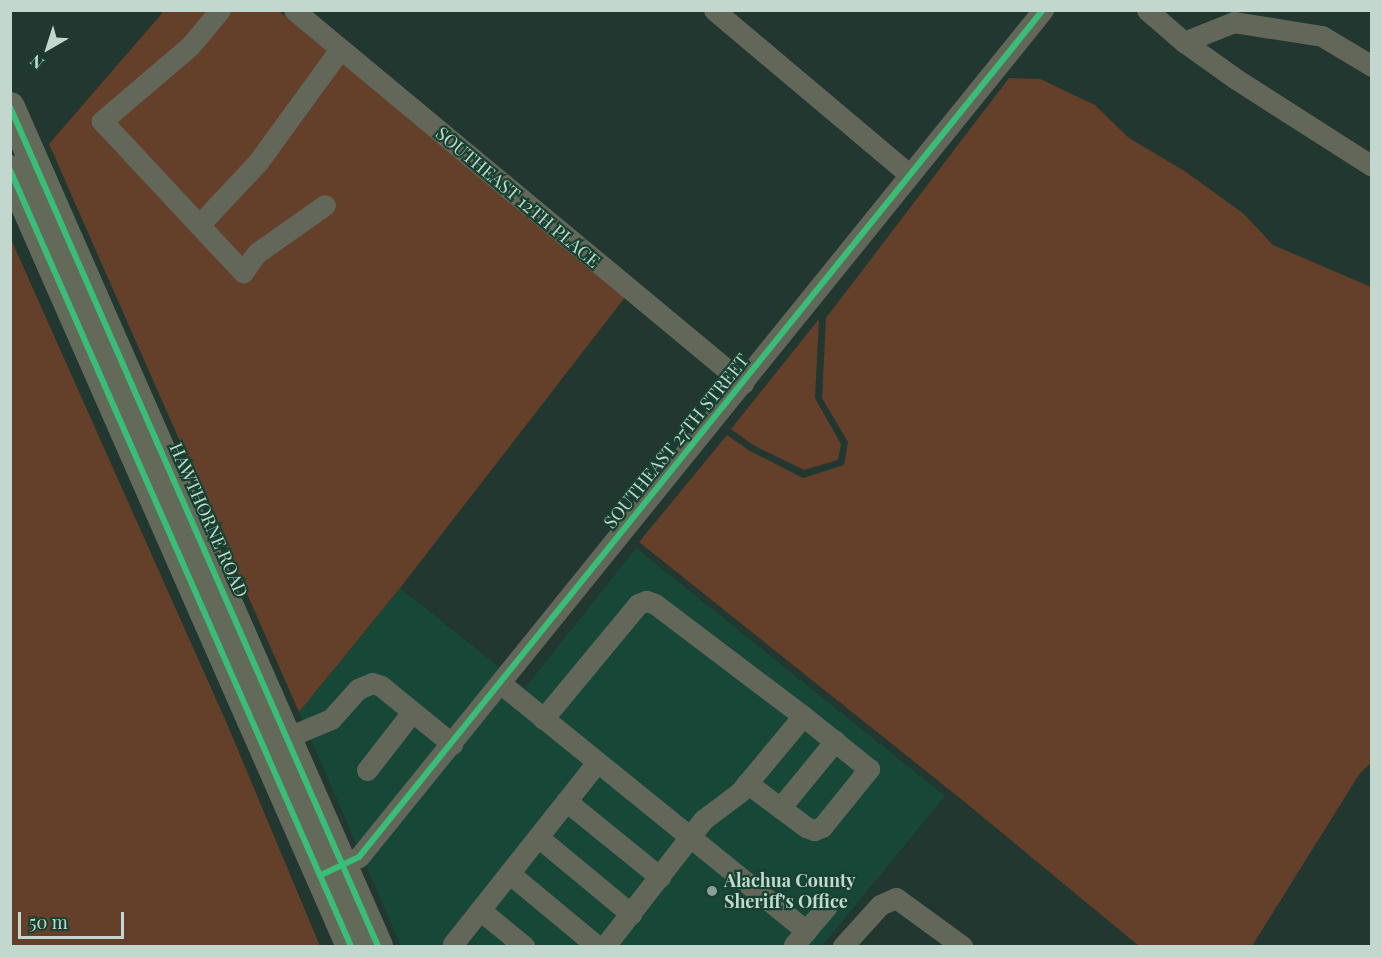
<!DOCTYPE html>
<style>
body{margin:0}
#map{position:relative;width:1382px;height:957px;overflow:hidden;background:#21372f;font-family:"Playfair Display",serif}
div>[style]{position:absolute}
.built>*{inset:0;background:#174737}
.green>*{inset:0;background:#643f2a}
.minor>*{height:21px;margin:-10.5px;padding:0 10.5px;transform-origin:10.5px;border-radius:10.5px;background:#63675a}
.highway>*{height:30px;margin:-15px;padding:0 15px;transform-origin:15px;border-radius:15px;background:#636a5a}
.cycleway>*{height:6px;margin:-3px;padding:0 3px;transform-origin:3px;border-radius:3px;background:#3abd76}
.dots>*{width:16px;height:16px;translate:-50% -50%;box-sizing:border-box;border:3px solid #174131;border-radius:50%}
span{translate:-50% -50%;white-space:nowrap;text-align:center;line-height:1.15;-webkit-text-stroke:4.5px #174131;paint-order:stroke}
.street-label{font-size:18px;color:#c2d8ce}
.poi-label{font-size:18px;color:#c2d8ce;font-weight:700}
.left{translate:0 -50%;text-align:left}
.frame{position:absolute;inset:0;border:12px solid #c2d8ce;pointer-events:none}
.north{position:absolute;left:18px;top:18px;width:60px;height:60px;-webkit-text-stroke:4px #174131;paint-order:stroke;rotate:219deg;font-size:16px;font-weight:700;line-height:24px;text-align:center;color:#c2d8ce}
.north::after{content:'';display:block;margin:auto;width:21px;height:27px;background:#c2d8ce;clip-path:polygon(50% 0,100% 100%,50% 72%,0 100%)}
.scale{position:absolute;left:18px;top:912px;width:106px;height:27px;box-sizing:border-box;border:3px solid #c2d8ce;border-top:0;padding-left:8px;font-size:18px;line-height:21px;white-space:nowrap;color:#c2d8ce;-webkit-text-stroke:4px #174131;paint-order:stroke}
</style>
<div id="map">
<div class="built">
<div style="clip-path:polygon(636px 548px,945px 796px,822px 946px,401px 946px,364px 861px,512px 678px,525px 688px)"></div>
<div style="clip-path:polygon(400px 588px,503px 670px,358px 848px,299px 712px)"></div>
</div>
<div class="green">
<div style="clip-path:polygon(164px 11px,212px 11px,185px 42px,104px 112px,243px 262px,208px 224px,340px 60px,626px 296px,400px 588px,299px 712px,49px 144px)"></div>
<div style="clip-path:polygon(228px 11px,279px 11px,331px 52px,253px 158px,200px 215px,112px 122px)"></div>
<div style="clip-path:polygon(1009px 78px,1040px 79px,1095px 105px,1129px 138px,1186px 172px,1244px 214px,1273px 245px,1371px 287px,1371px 763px,1360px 773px,1252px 946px,1139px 946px,961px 799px,639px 542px,727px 435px,750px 451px,803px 478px,844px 465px,848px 442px,822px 398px,826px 318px)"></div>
<div style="clip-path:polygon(10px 237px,228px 726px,320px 946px,11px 946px)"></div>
<div style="clip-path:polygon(819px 319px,815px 398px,841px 444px,838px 460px,804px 470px,753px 445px,731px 429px)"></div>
</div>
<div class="minor">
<div style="left:220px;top:10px;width:47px;rotate:129.8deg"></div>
<div style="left:190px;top:46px;width:116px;rotate:139.6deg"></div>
<div style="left:102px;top:121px;width:207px;rotate:47deg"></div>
<div style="left:243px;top:272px;width:24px;rotate:-54deg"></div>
<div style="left:257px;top:253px;width:83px;rotate:-35.2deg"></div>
<div style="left:294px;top:10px;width:584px;rotate:39.72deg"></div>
<div style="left:714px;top:10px;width:255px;rotate:40.1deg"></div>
<div style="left:1147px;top:10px;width:49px;rotate:40.9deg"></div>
<div style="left:1372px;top:66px;width:58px;rotate:-149deg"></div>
<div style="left:1322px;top:36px;width:89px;rotate:-171deg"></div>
<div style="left:1234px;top:22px;width:54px;rotate:158.2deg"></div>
<div style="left:1184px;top:42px;width:64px;rotate:35.4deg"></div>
<div style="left:1236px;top:79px;width:161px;rotate:32.6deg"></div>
<div style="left:199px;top:225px;width:86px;rotate:-46.9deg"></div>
<div style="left:258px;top:162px;width:140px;rotate:-54deg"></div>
<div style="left:500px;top:683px;width:394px;rotate:39deg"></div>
<div style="left:806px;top:931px;width:18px;rotate:131deg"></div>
<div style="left:794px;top:945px;width:2px;rotate:27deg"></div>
<div style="left:543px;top:719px;width:149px;rotate:-50.4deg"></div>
<div style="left:638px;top:604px;width:9px;rotate:-21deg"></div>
<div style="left:646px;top:601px;width:9px;rotate:18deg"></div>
<div style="left:655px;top:604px;width:186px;rotate:37.1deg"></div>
<div style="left:803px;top:716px;width:99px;rotate:129.7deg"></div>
<div style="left:740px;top:792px;width:46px;rotate:142.9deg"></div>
<div style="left:703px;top:820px;width:160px;rotate:127.9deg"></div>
<div style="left:288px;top:737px;width:47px;rotate:-22.7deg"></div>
<div style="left:331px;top:719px;width:40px;rotate:-48deg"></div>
<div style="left:358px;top:689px;width:15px;rotate:-23deg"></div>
<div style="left:372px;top:683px;width:9px;rotate:18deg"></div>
<div style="left:381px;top:686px;width:92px;rotate:39.2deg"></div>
<div style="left:367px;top:770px;width:73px;rotate:-52.2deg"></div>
<div style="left:747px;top:783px;width:74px;rotate:36.7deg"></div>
<div style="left:806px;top:827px;width:9px;rotate:21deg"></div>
<div style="left:814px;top:830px;width:9px;rotate:-21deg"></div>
<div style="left:822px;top:827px;width:75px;rotate:-51deg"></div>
<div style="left:869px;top:769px;width:85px;rotate:-141.2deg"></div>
<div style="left:566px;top:801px;width:121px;rotate:39deg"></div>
<div style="left:780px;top:808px;width:87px;rotate:-50.6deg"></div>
<div style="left:538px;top:837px;width:121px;rotate:39.6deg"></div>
<div style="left:332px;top:870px;width:30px;rotate:-26deg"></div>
<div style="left:359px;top:857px;width:1089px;rotate:-51.08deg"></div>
<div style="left:509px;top:873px;width:114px;rotate:39.7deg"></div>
<div style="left:480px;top:910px;width:57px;rotate:39.3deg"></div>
<div style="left:806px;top:931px;width:33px;rotate:-50deg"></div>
<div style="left:454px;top:946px;width:2px;rotate:-117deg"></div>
<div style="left:453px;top:944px;width:232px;rotate:-51.6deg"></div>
<div style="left:843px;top:946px;width:55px;rotate:-47.9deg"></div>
<div style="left:880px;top:905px;width:17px;rotate:-24deg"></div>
<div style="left:896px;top:898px;width:82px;rotate:36deg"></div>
</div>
<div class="highway">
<div style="left:10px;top:107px;width:916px;rotate:66.32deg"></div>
<div style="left:10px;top:170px;width:848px;rotate:66.28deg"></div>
</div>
<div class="cycleway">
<div style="left:10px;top:107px;width:916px;rotate:66.32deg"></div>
<div style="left:10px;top:170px;width:848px;rotate:66.28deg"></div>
<div style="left:321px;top:875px;width:42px;rotate:-25.3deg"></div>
<div style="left:359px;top:857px;width:1089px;rotate:-51.08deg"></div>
</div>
<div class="dots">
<div style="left:712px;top:891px;background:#8aa096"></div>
</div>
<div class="street-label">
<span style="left:518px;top:197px;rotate:40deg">SOUTHEAST 12TH PLACE</span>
<span style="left:676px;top:441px;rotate:-51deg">SOUTHEAST 27TH STREET</span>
<span style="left:209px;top:520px;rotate:66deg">HAWTHORNE ROAD</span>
</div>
<div class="poi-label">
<span class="left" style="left:724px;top:891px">Alachua County<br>Sheriff's Office</span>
</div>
<div class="frame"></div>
<div class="north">N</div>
<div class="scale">50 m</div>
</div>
